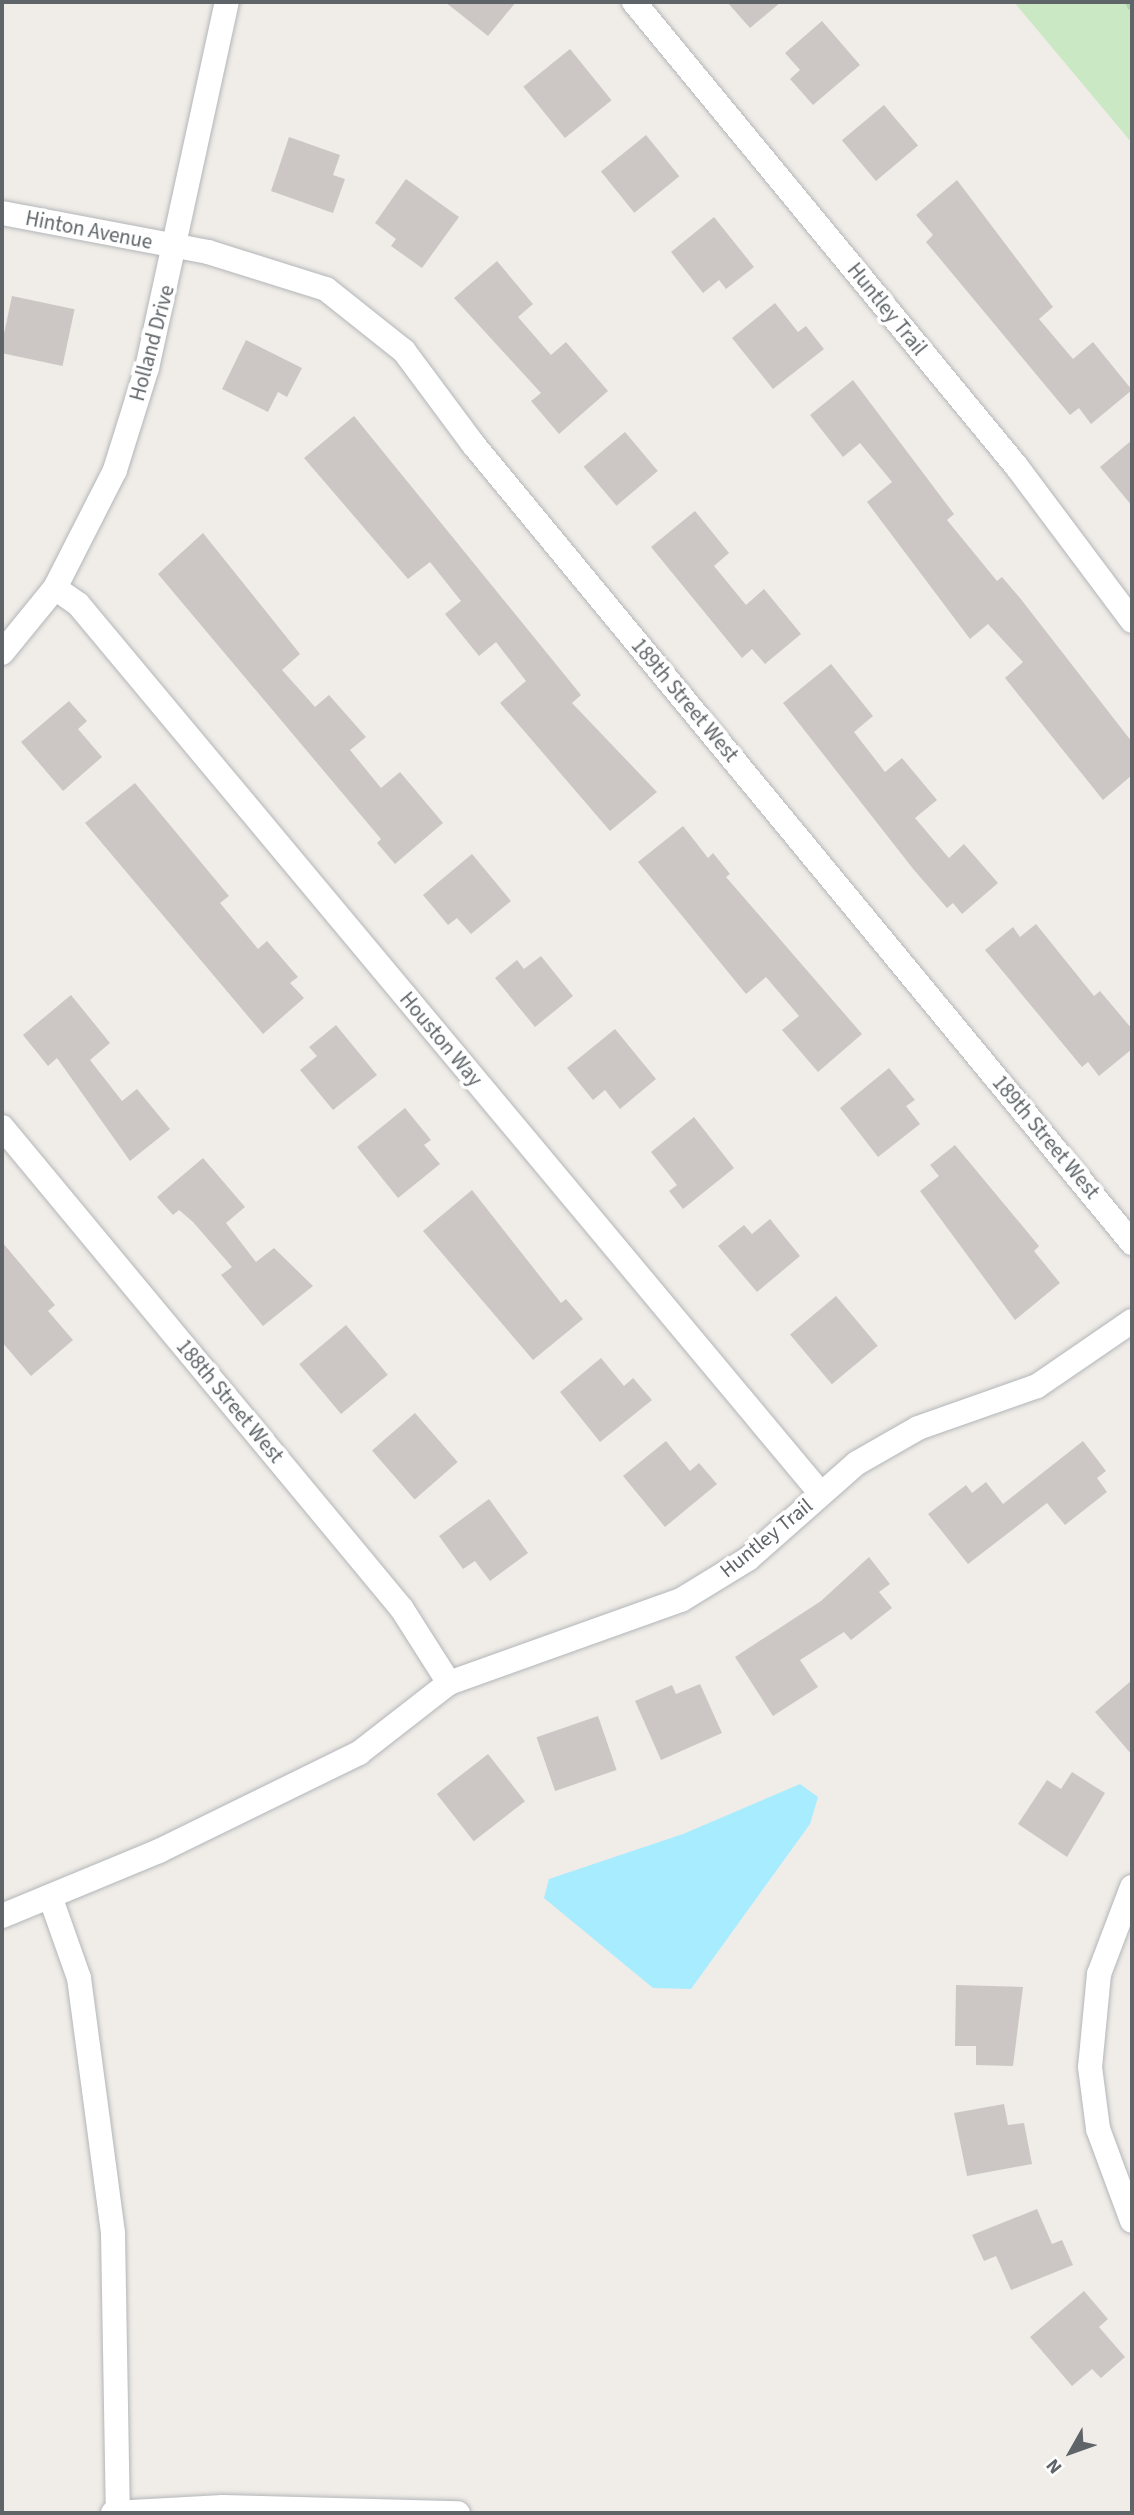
<!DOCTYPE html>
<style>
body{margin:0}
#map{position:relative;width:1134px;height:2515px;overflow:hidden;background:#f0ece7;font-family:"Source Sans 3",sans-serif}
div>[style]{position:absolute}
.green>*{inset:0;background:#cbe8c4}
.water>*{inset:0;background:#a8ecff}
.building>*{inset:0;background:#ccc7c4;transform-origin:0 0}
.path>*{height:4.5px;margin-top:-2.25px;transform-origin:0;background:repeating-linear-gradient(90deg,#a6daa9 0 7px,transparent 0 10.5px)}
.roads{filter:drop-shadow(0 0 2px #b2b6b9) drop-shadow(0 0 2px #b2b6b9)}
.street>*{height:24px;margin:-12px;padding:0 12px;transform-origin:12px;border-radius:12px;background:#fff}
span{translate:-50% -50%;white-space:nowrap;text-align:center;line-height:1.15;-webkit-text-stroke:7px #fff;paint-order:stroke}
.street-label{font-size:21px;color:#5e6467}
.frame{position:absolute;inset:0;border:4px solid #5e6467;pointer-events:none}
.north{position:absolute;left:1036px;top:2417px;width:70px;height:70px;-webkit-text-stroke:5px #fff;paint-order:stroke;rotate:230deg;font-size:19px;font-weight:700;line-height:28px;text-align:center;color:#5e6467}
.north::after{content:'';display:block;margin:auto;width:24px;height:32px;background:#5e6467;clip-path:polygon(50% 0,100% 100%,50% 72%,0 100%)}
</style>
<div id="map">
<div class="green">
<div style="clip-path:polygon(1014px 2px,1132px 2px,1132px 143px)"></div>
</div>
<div class="water">
<div style="clip-path:polygon(800px 1784px,818px 1797px,810px 1824px,691px 1989px,653px 1988px,544px 1898px,549px 1879px,683px 1834px)"></div>
</div>
<div class="building">
<div style="clip-path:polygon(445px 2px,516px 2px,488px 36px)"></div>
<div style="clip-path:polygon(727px 2px,781px 2px,750px 28px)"></div>
<div style="clip-path:polygon(822px 21px,860px 65px,813px 105px,790px 79px,800px 70px,785px 53px)"></div>
<div style="left:570px;top:49px;width:66px;height:60px;rotate:51deg"></div>
<div style="left:884px;top:105px;width:53px;height:55px;rotate:50deg"></div>
<div style="left:646px;top:135px;width:53px;height:58px;rotate:51deg"></div>
<div style="clip-path:polygon(289px 137px,340px 155px,333px 175px,345px 179px,333px 213px,271px 191px)"></div>
<div style="clip-path:polygon(406px 179px,459px 217px,422px 268px,391px 246px,396px 239px,375px 223px)"></div>
<div style="clip-path:polygon(957px 180px,1053px 307px,1039px 319px,1073px 359px,1093px 342px,1132px 390px,1091px 424px,1079px 408px,1070px 415px,926px 242px,933px 235px,916px 215px)"></div>
<div style="clip-path:polygon(714px 217px,754px 267px,726px 289px,719px 280px,703px 293px,671px 252px)"></div>
<div style="clip-path:polygon(497px 261px,533px 304px,518px 317px,551px 355px,566px 342px,608px 391px,559px 434px,531px 401px,541px 393px,454px 298px)"></div>
<div style="left:12px;top:296px;width:64px;height:58px;rotate:12deg"></div>
<div style="clip-path:polygon(775px 303px,798px 332px,806px 326px,824px 349px,773px 389px,732px 338px)"></div>
<div style="clip-path:polygon(246px 340px,302px 368px,287px 397px,278px 392px,268px 412px,222px 389px)"></div>
<div style="clip-path:polygon(853px 380px,954px 514px,947px 520px,997px 581px,1002px 577px,1020px 598px,1132px 742px,1132px 775px,1103px 800px,1005px 678px,1023px 662px,988px 624px,970px 639px,867px 502px,892px 482px,860px 443px,843px 457px,810px 415px)"></div>
<div style="clip-path:polygon(354px 416px,581px 695px,572px 703px,657px 792px,610px 831px,500px 703px,526px 681px,496px 642px,479px 656px,445px 614px,461px 601px,430px 562px,408px 579px,304px 458px)"></div>
<div style="left:625px;top:432px;width:51px;height:54px;rotate:50deg"></div>
<div style="clip-path:polygon(1132px 440px,1132px 506px,1100px 467px)"></div>
<div style="clip-path:polygon(695px 511px,729px 553px,714px 566px,746px 605px,764px 589px,801px 634px,765px 664px,752px 649px,742px 658px,651px 547px)"></div>
<div style="clip-path:polygon(203px 533px,300px 654px,282px 670px,315px 707px,329px 695px,366px 737px,350px 750px,381px 788px,400px 772px,443px 823px,395px 864px,377px 843px,381px 839px,158px 574px)"></div>
<div style="clip-path:polygon(831px 664px,873px 716px,854px 732px,885px 772px,902px 758px,937px 800px,915px 818px,949px 858px,964px 844px,998px 883px,962px 914px,953px 903px,947px 908px,914px 870px,783px 703px)"></div>
<div style="clip-path:polygon(69px 701px,87px 721px,78px 729px,102px 757px,63px 791px,21px 742px)"></div>
<div style="clip-path:polygon(135px 783px,229px 896px,220px 903px,258px 949px,267px 941px,298px 977px,290px 983px,304px 998px,263px 1034px,85px 823px)"></div>
<div style="clip-path:polygon(683px 826px,708px 858px,713px 853px,730px 874px,726px 877px,862px 1034px,818px 1072px,782px 1030px,799px 1016px,766px 977px,746px 994px,638px 862px)"></div>
<div style="clip-path:polygon(472px 854px,511px 901px,471px 934px,457px 918px,448px 925px,423px 895px)"></div>
<div style="clip-path:polygon(1036px 924px,1094px 996px,1100px 991px,1132px 1029px,1132px 1049px,1099px 1076px,1088px 1062px,1082px 1067px,985px 950px,1013px 927px,1020px 937px)"></div>
<div style="clip-path:polygon(541px 956px,573px 996px,535px 1027px,495px 978px,517px 960px,524px 969px)"></div>
<div style="clip-path:polygon(71px 995px,110px 1043px,90px 1060px,122px 1101px,137px 1089px,170px 1129px,130px 1161px,57px 1058px,48px 1066px,23px 1035px)"></div>
<div style="clip-path:polygon(336px 1025px,377px 1075px,333px 1110px,300px 1070px,317px 1056px,309px 1047px)"></div>
<div style="clip-path:polygon(615px 1029px,656px 1079px,620px 1109px,605px 1090px,593px 1100px,567px 1068px)"></div>
<div style="clip-path:polygon(889px 1068px,915px 1100px,906px 1106px,920px 1124px,878px 1157px,840px 1108px)"></div>
<div style="clip-path:polygon(405px 1108px,431px 1140px,424px 1145px,440px 1164px,398px 1198px,357px 1147px)"></div>
<div style="clip-path:polygon(694px 1117px,734px 1168px,683px 1209px,669px 1191px,677px 1185px,651px 1152px)"></div>
<div style="clip-path:polygon(955px 1145px,1039px 1246px,1034px 1251px,1060px 1283px,1015px 1320px,920px 1191px,939px 1176px,930px 1165px)"></div>
<div style="clip-path:polygon(203px 1158px,245px 1207px,226px 1223px,256px 1262px,274px 1248px,313px 1286px,263px 1326px,221px 1275px,232px 1267px,193px 1222px,179px 1210px,173px 1215px,157px 1197px)"></div>
<div style="clip-path:polygon(472px 1190px,561px 1303px,566px 1299px,583px 1319px,533px 1360px,423px 1231px)"></div>
<div style="clip-path:polygon(770px 1219px,800px 1256px,757px 1292px,718px 1246px,744px 1225px,752px 1234px)"></div>
<div style="clip-path:polygon(2px 1242px,55px 1305px,48px 1311px,73px 1340px,31px 1376px,2px 1342px)"></div>
<div style="left:836px;top:1296px;width:65px;height:60px;rotate:50deg"></div>
<div style="left:346px;top:1325px;width:65px;height:61px;rotate:50deg"></div>
<div style="clip-path:polygon(601px 1358px,624px 1386px,633px 1378px,652px 1400px,600px 1442px,560px 1392px)"></div>
<div style="left:415px;top:1413px;width:65px;height:57px;rotate:49deg"></div>
<div style="clip-path:polygon(666px 1441px,690px 1471px,699px 1463px,717px 1484px,665px 1527px,623px 1476px)"></div>
<div style="clip-path:polygon(1083px 1441px,1106px 1471px,1097px 1478px,1107px 1492px,1065px 1525px,1047px 1503px,968px 1564px,928px 1514px,966px 1485px,972px 1493px,986px 1482px,1003px 1504px)"></div>
<div style="clip-path:polygon(489px 1499px,528px 1553px,490px 1581px,475px 1561px,463px 1569px,439px 1536px)"></div>
<div style="clip-path:polygon(869px 1557px,890px 1584px,879px 1592px,892px 1608px,851px 1640px,844px 1632px,800px 1660px,818px 1687px,773px 1716px,735px 1657px,821px 1601px)"></div>
<div style="clip-path:polygon(1132px 1680px,1132px 1755px,1095px 1712px)"></div>
<div style="clip-path:polygon(700px 1684px,722px 1733px,661px 1760px,635px 1701px,672px 1685px,676px 1694px)"></div>
<div style="left:598px;top:1716px;width:57px;height:65px;rotate:71deg"></div>
<div style="left:488px;top:1754px;width:60px;height:65px;rotate:52deg"></div>
<div style="clip-path:polygon(1072px 1772px,1105px 1793px,1067px 1857px,1018px 1824px,1047px 1780px,1061px 1789px)"></div>
<div style="clip-path:polygon(956px 1985px,1023px 1987px,1013px 2066px,976px 2065px,976px 2046px,955px 2046px)"></div>
<div style="clip-path:polygon(1004px 2104px,1008px 2125px,1024px 2123px,1032px 2164px,967px 2176px,954px 2113px)"></div>
<div style="clip-path:polygon(1037px 2209px,1052px 2244px,1062px 2240px,1073px 2265px,1011px 2290px,996px 2256px,984px 2261px,972px 2235px)"></div>
<div style="clip-path:polygon(1084px 2291px,1108px 2319px,1099px 2327px,1125px 2357px,1101px 2378px,1092px 2369px,1072px 2386px,1030px 2337px)"></div>
</div>
<div class="path">
<div style="left:1128px;top:2px;width:10px;rotate:66deg"></div>
</div>
<div class="roads">
<div class="street">
<div style="left:634px;top:2px;width:602px;rotate:50.52deg"></div>
<div style="left:1017px;top:467px;width:192px;rotate:53.2deg"></div>
<div style="left:2px;top:213px;width:210px;rotate:10.7deg"></div>
<div style="left:208px;top:252px;width:124px;rotate:17.4deg"></div>
<div style="left:326px;top:289px;width:100px;rotate:38.5deg"></div>
<div style="left:404px;top:351px;width:116px;rotate:53.4deg"></div>
<div style="left:473px;top:444px;width:1036px;rotate:50.48deg"></div>
<div style="left:55px;top:588px;width:28px;rotate:35deg"></div>
<div style="left:78px;top:604px;width:1159px;rotate:50.14deg"></div>
<div style="left:2px;top:653px;width:84px;rotate:-50.8deg"></div>
<div style="left:55px;top:588px;width:132px;rotate:-63deg"></div>
<div style="left:115px;top:470px;width:107px;rotate:-72.6deg"></div>
<div style="left:147px;top:368px;width:375px;rotate:-77.7deg"></div>
<div style="left:2px;top:1127px;width:626px;rotate:50.31deg"></div>
<div style="left:402px;top:1609px;width:88px;rotate:57.6deg"></div>
<div style="left:1132px;top:1887px;width:93px;rotate:110.8deg"></div>
<div style="left:1099px;top:1974px;width:93px;rotate:95.5deg"></div>
<div style="left:1090px;top:2067px;width:63px;rotate:82.6deg"></div>
<div style="left:1098px;top:2129px;width:98px;rotate:69.7deg"></div>
<div style="left:51px;top:1899px;width:84px;rotate:70.5deg"></div>
<div style="left:79px;top:1978px;width:258px;rotate:82.4deg"></div>
<div style="left:113px;top:2234px;width:279px;rotate:89deg"></div>
<div style="left:2px;top:1916px;width:170px;rotate:-22.5deg"></div>
<div style="left:159px;top:1851px;width:223px;rotate:-26.1deg"></div>
<div style="left:359px;top:1753px;width:114px;rotate:-37.9deg"></div>
<div style="left:449px;top:1683px;width:246px;rotate:-19.7deg"></div>
<div style="left:681px;top:1600px;width:79px;rotate:-31.5deg"></div>
<div style="left:748px;top:1559px;width:145px;rotate:-41.4deg"></div>
<div style="left:857px;top:1463px;width:70px;rotate:-29.8deg"></div>
<div style="left:918px;top:1428px;width:126px;rotate:-19.4deg"></div>
<div style="left:1037px;top:1386px;width:115px;rotate:-34.4deg"></div>
<div style="left:113px;top:2513px;width:110px;rotate:-3.1deg"></div>
<div style="left:223px;top:2507px;width:235px;rotate:1.5deg"></div>
</div>
</div>
<div class="street-label">
<span style="left:89px;top:230px;rotate:11deg">Hinton Avenue</span>
<span style="left:887px;top:309px;rotate:51deg">Huntley Trail</span>
<span style="left:152px;top:343px;rotate:-75deg">Holland Drive</span>
<span style="left:685px;top:700px;rotate:50deg">189th Street West</span>
<span style="left:441px;top:1039px;rotate:50deg">Houston Way</span>
<span style="left:1046px;top:1137px;rotate:50deg">189th Street West</span>
<span style="left:230px;top:1401px;rotate:50deg">188th Street West</span>
<span style="left:766px;top:1538px;rotate:-39deg">Huntley Trail</span>
</div>
<div class="frame"></div>
<div class="north">N</div>
</div>
